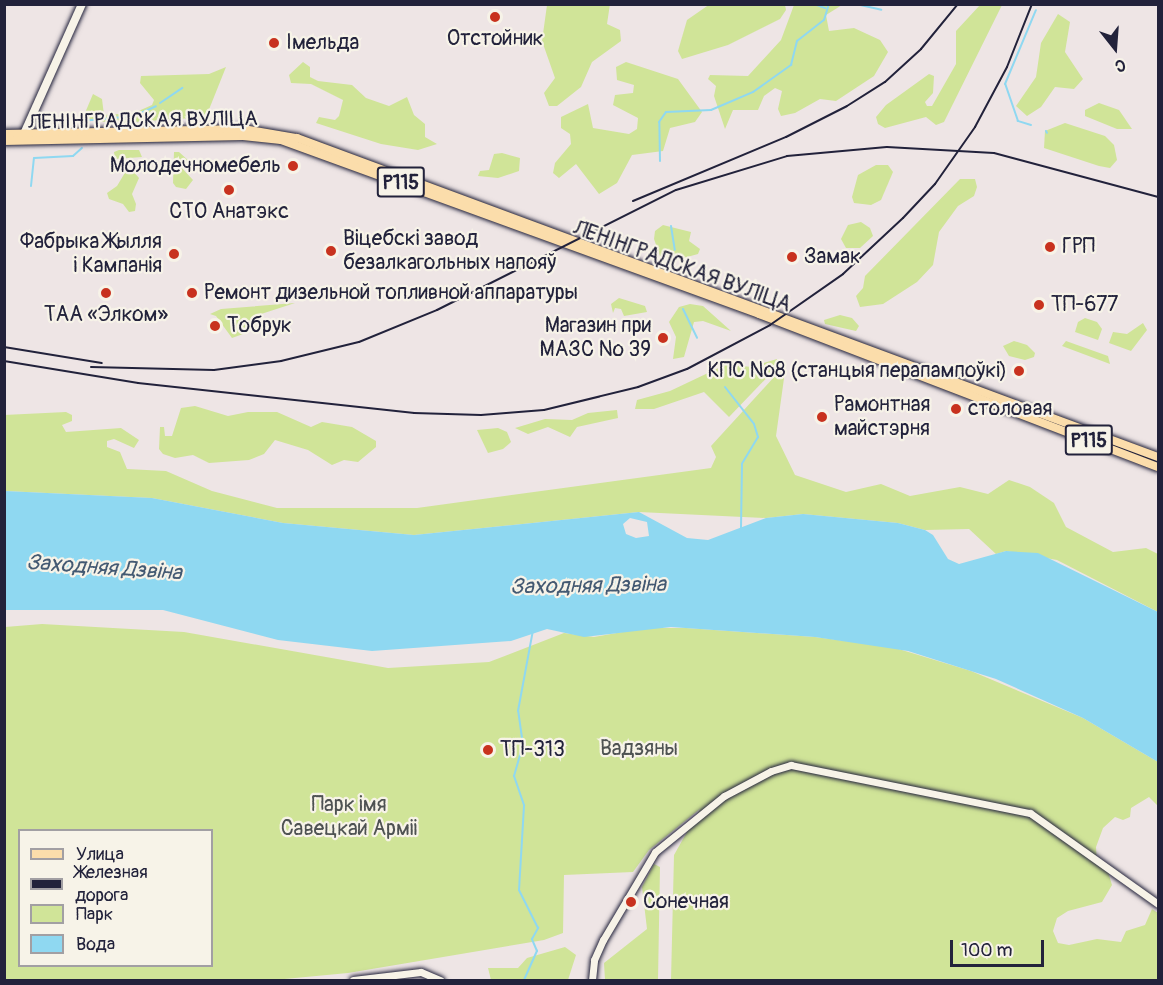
<!DOCTYPE html>
<meta charset="utf-8">
<style>
body{margin:0}
#map{position:relative;width:1163px;height:985px;overflow:hidden;background:#eee5e5;font-family:Pangolin,sans-serif}
div>[style]{position:absolute}
.green>*{inset:0;background:#d0e498}
.water>*{inset:0;background:#8fd8f1}
.stream>*{height:2px;margin:-1px;padding:0 1px;transform-origin:1px;border-radius:1px;background:#8fd8f1}
.roads{filter:drop-shadow(0 0 2px #22223b) drop-shadow(0 0 2px #22223b)}
.tertiary>*{height:7px;margin:-3.5px;padding:0 3.5px;transform-origin:3.5px;border-radius:3.5px;background:#f7f3e8}
.secondary>*{height:8px;margin:-4px;padding:0 4px;transform-origin:4px;border-radius:4px;background:#f7f3e8}
.primary>*{height:8px;margin:-4px;padding:0 4px;transform-origin:4px;border-radius:4px;background:#fbddab}
.rail>*{height:2px;margin:-1px;padding:0 1px;transform-origin:1px;border-radius:1px;background:#22223b}
.dots>*{width:16px;height:16px;translate:-50% -50%;box-sizing:border-box;border:3px solid #f7f3e8;border-radius:50%}
span{translate:-50% -50%;white-space:nowrap;text-align:center;line-height:1.15;-webkit-text-stroke:4.5px #f7f3e8;paint-order:stroke}
.shield-label span{padding:2px 4px;background:#f7f3e8;border:2px solid;border-radius:4px;-webkit-text-stroke-width:0}
.shield-label{font-size:20px;color:#22223b;font-weight:700}
.poi-label{font-size:21px;color:#22223b}
.left{translate:0 -50%;text-align:left}
.right{translate:-100% -50%;text-align:right}
.street-label{font-size:21px;color:#22223b}
.park-label{font-size:21px;color:#4e5252}
.water-label{font-size:22px;color:#435972;font-style:italic}
.frame{position:absolute;inset:0;border:6px solid #22223b;pointer-events:none}
.legend{position:absolute;left:18px;top:829px;width:195px;height:138px;box-sizing:border-box;background:#f7f3e8;border:2px solid #a29fa3;margin:0;padding:8px 10px;list-style:none;font-size:18px;color:#22223b}
.legend li{display:flex;align-items:center;gap:12px;height:30px}
.legend b{width:30px;border:2px solid #a29fa3}
.north{position:absolute;left:1085px;top:18px;width:60px;height:60px;-webkit-text-stroke:4px #f7f3e8;paint-order:stroke;rotate:163deg;font-size:16px;font-weight:700;line-height:24px;text-align:center;color:#22223b}
.north::after{content:'';display:block;margin:auto;width:21px;height:27px;background:#22223b;clip-path:polygon(50% 0,100% 100%,50% 72%,0 100%)}
.scale{position:absolute;left:950px;top:940px;width:94px;height:27px;box-sizing:border-box;border:3px solid #22223b;border-top:0;padding-left:8px;font-size:18px;line-height:21px;white-space:nowrap;color:#22223b;-webkit-text-stroke:4px #f7f3e8;paint-order:stroke}
</style>
<div id="map">
<div class="green">
<div style="clip-path:polygon(610px 4px,607px 24px,620px 30px,621px 41px,592px 62px,581px 87px,557px 106px,549px 106px,544px 93px,555px 78px,542px 41px,547px 5px)"></div>
<div style="clip-path:polygon(710px 4px,785px 5px,786px 10px,780px 19px,728px 45px,682px 59px,678px 51px,687px 20px)"></div>
<div style="clip-path:polygon(794px 5px,842px 5px,826px 15px,829px 31px,854px 28px,880px 40px,888px 52px,874px 76px,836px 101px,820px 99px,795px 113px,781px 116px,778px 109px,782px 91px,775px 88px,764px 96px,758px 110px,733px 110px,725px 129px,714px 96px,716px 86px,708px 79px,710px 75px,748px 76px,781px 40px)"></div>
<div style="clip-path:polygon(980px 5px,1002px 5px,944px 122px,936px 125px,926px 117px,885px 128px,878px 124px,876px 117px,886px 105px,929px 74px,934px 76px,933px 93px,925px 102px,927px 106px,932px 106px,956px 64px,956px 31px)"></div>
<div style="clip-path:polygon(1058px 14px,1070px 22px,1065px 52px,1083px 79px,1074px 89px,1055px 87px,1041px 107px,1027px 116px,1016px 106px,1036px 77px,1041px 43px)"></div>
<div style="clip-path:polygon(303px 62px,310px 67px,310px 77px,318px 81px,352px 85px,366px 98px,389px 106px,407px 97px,414px 115px,425px 124px,425px 137px,437px 144px,418px 150px,381px 144px,316px 123px,319px 117px,335px 120px,339px 116px,343px 100px,311px 84px,291px 83px,289px 75px)"></div>
<div style="clip-path:polygon(626px 62px,678px 79px,702px 112px,695px 122px,670px 128px,663px 151px,632px 155px,617px 183px,599px 194px,576px 164px,559px 178px,553px 173px,555px 163px,571px 144px,570px 134px,561px 128px,561px 117px,588px 104px,593px 128px,629px 134px,637px 129px,638px 118px,613px 105px,615px 95px,633px 93px,634px 85px,617px 80px,616px 67px)"></div>
<div style="clip-path:polygon(226px 67px,206px 117px,121px 123px,82px 120px,93px 94px,102px 99px,104px 115px,134px 113px,152px 105px,154px 100px,140px 83px,141px 76px,209px 74px)"></div>
<div style="clip-path:polygon(1099px 103px,1119px 110px,1132px 129px,1117px 129px,1085px 116px,1085px 110px)"></div>
<div style="clip-path:polygon(1065px 123px,1105px 136px,1114px 145px,1117px 160px,1110px 168px,1099px 166px,1044px 148px,1045px 131px)"></div>
<div style="clip-path:polygon(119px 150px,139px 150px,142px 157px,115px 159px,114px 152px)"></div>
<div style="clip-path:polygon(174px 152px,179px 152px,189px 161px,181px 167px,193px 180px,186px 189px,176px 187px,173px 183px)"></div>
<div style="clip-path:polygon(502px 153px,520px 158px,519px 171px,498px 178px,478px 176px,480px 171px,489px 170px,494px 154px)"></div>
<div style="clip-path:polygon(876px 165px,888px 165px,893px 172px,881px 200px,871px 205px,854px 203px,852px 197px,858px 175px)"></div>
<div style="clip-path:polygon(126px 171px,133px 171px,139px 178px,132px 194px,136px 204px,135px 211px,129px 212px,123px 204px,109px 199px,107px 193px,117px 186px)"></div>
<div style="clip-path:polygon(960px 179px,975px 179px,977px 187px,974px 196px,958px 206px,939px 232px,933px 265px,917px 282px,883px 304px,860px 307px,856px 296px,863px 288px,865px 276px)"></div>
<div style="clip-path:polygon(861px 222px,870px 228px,873px 236px,860px 248px,846px 248px,841px 239px,848px 225px)"></div>
<div style="clip-path:polygon(663px 225px,691px 232px,689px 241px,700px 249px,698px 254px,676px 260px,660px 256px,654px 239px,655px 231px)"></div>
<div style="clip-path:polygon(619px 298px,645px 306px,647px 312px,624px 316px,621px 309px,615px 308px,613px 313px,611px 304px)"></div>
<div style="clip-path:polygon(295px 303px,255px 316px,243px 334px,232px 338px,216px 316px,210px 314px,221px 309px)"></div>
<div style="clip-path:polygon(690px 304px,703px 306px,731px 331px,703px 321px,694px 322px,684px 357px,673px 359px,676px 337px,669px 322px,679px 307px)"></div>
<div style="clip-path:polygon(840px 315px,852px 318px,859px 326px,856px 331px,825px 324px,824px 320px)"></div>
<div style="clip-path:polygon(1085px 318px,1097px 322px,1102px 329px,1098px 340px,1075px 332px,1078px 322px)"></div>
<div style="clip-path:polygon(1143px 323px,1147px 330px,1131px 351px,1109px 343px,1113px 332px,1127px 334px)"></div>
<div style="clip-path:polygon(1014px 341px,1027px 345px,1035px 353px,1034px 357px,1025px 360px,1009px 356px,1003px 346px)"></div>
<div style="clip-path:polygon(1066px 341px,1108px 356px,1110px 364px,1062px 346px)"></div>
<div style="clip-path:polygon(777px 359px,779px 365px,729px 417px,704px 392px,654px 409px,635px 409px,637px 400px,670px 391px,727px 364px,751px 367px)"></div>
<div style="clip-path:polygon(786px 364px,776px 436px,795px 475px,846px 492px,881px 484px,910px 496px,960px 487px,988px 494px,1009px 480px,1030px 487px,1054px 503px,1066px 527px,1113px 552px,1146px 548px,1158px 554px,1158px 612px,1057px 560px,1006px 551px,996px 554px,969px 529px,925px 530px,898px 523px,803px 514px,766px 518px,639px 512px,414px 535px,283px 523px,152px 498px,5px 491px,4px 415px,66px 412px,72px 415px,72px 421px,62px 425px,66px 432px,121px 428px,139px 440px,134px 448px,114px 439px,107px 441px,107px 447px,120px 452px,127px 469px,166px 471px,212px 491px,277px 508px,417px 508px,711px 468px,716px 457px,711px 446px)"></div>
<div style="clip-path:polygon(195px 406px,228px 416px,248px 412px,277px 412px,311px 427px,322px 422px,352px 427px,376px 441px,376px 447px,358px 462px,344px 460px,332px 465px,308px 450px,275px 440px,264px 454px,249px 460px,209px 463px,193px 455px,175px 458px,163px 454px,159px 449px,160px 427px,164px 427px,165px 436px,172px 436px,181px 408px)"></div>
<div style="clip-path:polygon(617px 410px,618px 418px,577px 427px,570px 437px,548px 427px,528px 434px,515px 428px,545px 419px,572px 420px,588px 413px)"></div>
<div style="clip-path:polygon(498px 428px,507px 432px,511px 442px,503px 449px,488px 453px,477px 430px)"></div>
<div style="clip-path:polygon(evenodd,42px 624px,184px 632px,388px 668px,489px 662px,564px 633px,594px 637px,645px 628px,686px 628px,815px 637px,892px 647px,971px 671px,1083px 718px,1158px 762px,1158px 806px,1149px 797px,1131px 808px,1130px 817px,1123px 820px,1115px 817px,1103px 828px,1096px 847px,1097px 863px,1108px 872px,1112px 885px,1102px 902px,1068px 911px,1057px 918px,1053px 931px,1058px 943px,1069px 945px,1097px 939px,1121px 942px,1126px 931px,1145px 925px,1152px 909px,1158px 913px,1158px 980px,671px 980px,674px 855px,700px 809px,649px 850px,633px 872px,564px 875px,563px 933px,544px 940px,348px 973px,274px 980px,5px 980px,5px 627px,42px 624px,20px 830px,212px 830px,212px 966px,20px 966px,20px 830px)"></div>
<div style="clip-path:polygon(654px 864px,660px 867px,658px 980px,605px 980px,604px 963px,647px 929px,642px 887px)"></div>
<div style="clip-path:polygon(565px 947px,576px 955px,568px 980px,491px 980px,488px 968px,518px 968px,527px 958px)"></div>
</div>
<div class="water">
<div style="clip-path:polygon(evenodd,5px 491px,152px 498px,283px 523px,414px 535px,639px 512px,687px 538px,708px 540px,766px 518px,803px 514px,898px 523px,925px 530px,933px 535px,948px 559px,959px 564px,1006px 551px,1038px 553px,1158px 612px,1158px 762px,1083px 718px,996px 679px,908px 651px,815px 637px,671px 627px,584px 637px,547px 629px,511px 641px,372px 651px,278px 640px,163px 610px,5px 610px,5px 491px,630px 518px,647px 522px,649px 536px,636px 538px,626px 534px,623px 524px,630px 518px)"></div>
</div>
<div class="stream">
<div style="left:814px;top:4px;width:12px;rotate:20deg"></div>
<div style="left:856px;top:4px;width:26px;rotate:13deg"></div>
<div style="left:160px;top:103px;width:27px;rotate:-34deg"></div>
<div style="left:81px;top:121px;width:53px;rotate:-5.4deg"></div>
<div style="left:134px;top:116px;width:24px;rotate:-24deg"></div>
<div style="left:1031px;top:125px;width:14px;rotate:-163deg"></div>
<div style="left:1018px;top:121px;width:39px;rotate:-109deg"></div>
<div style="left:1005px;top:84px;width:80px;rotate:-67.3deg"></div>
<div style="left:1046px;top:131px;width:2px;rotate:63deg"></div>
<div style="left:660px;top:161px;width:39px;rotate:-91deg"></div>
<div style="left:659px;top:122px;width:12px;rotate:-55deg"></div>
<div style="left:666px;top:112px;width:45px;rotate:-2.5deg"></div>
<div style="left:711px;top:110px;width:46px;rotate:-23.2deg"></div>
<div style="left:753px;top:92px;width:47px;rotate:-35.4deg"></div>
<div style="left:791px;top:65px;width:25px;rotate:-76deg"></div>
<div style="left:797px;top:41px;width:34px;rotate:-38deg"></div>
<div style="left:824px;top:20px;width:17px;rotate:-73deg"></div>
<div style="left:31px;top:186px;width:28px;rotate:-84deg"></div>
<div style="left:34px;top:158px;width:39px;rotate:-3deg"></div>
<div style="left:73px;top:156px;width:12px;rotate:-42deg"></div>
<div style="left:671px;top:226px;width:24px;rotate:81deg"></div>
<div style="left:683px;top:309px;width:32px;rotate:64deg"></div>
<div style="left:725px;top:387px;width:47px;rotate:51.9deg"></div>
<div style="left:754px;top:424px;width:14px;rotate:73deg"></div>
<div style="left:758px;top:437px;width:31px;rotate:121deg"></div>
<div style="left:742px;top:464px;width:64px;rotate:90.9deg"></div>
<div style="left:524px;top:980px;width:32px;rotate:-66deg"></div>
<div style="left:537px;top:951px;width:13px;rotate:-113deg"></div>
<div style="left:532px;top:939px;width:13px;rotate:-61deg"></div>
<div style="left:538px;top:928px;width:42px;rotate:-116.6deg"></div>
<div style="left:519px;top:890px;width:85px;rotate:-86.6deg"></div>
<div style="left:524px;top:805px;width:31px;rotate:-109deg"></div>
<div style="left:514px;top:776px;width:32px;rotate:-74deg"></div>
<div style="left:523px;top:745px;width:34px;rotate:-98deg"></div>
<div style="left:518px;top:711px;width:82px;rotate:-79.5deg"></div>
</div>
<div class="roads">
<div class="tertiary">
<div style="left:353px;top:980px;width:68px;rotate:-6.7deg"></div>
<div style="left:421px;top:972px;width:21px;rotate:23deg"></div>
<div style="left:592px;top:980px;width:20px;rotate:-84deg"></div>
<div style="left:594px;top:960px;width:22px;rotate:-66deg"></div>
<div style="left:603px;top:940px;width:102px;rotate:-59.4deg"></div>
<div style="left:655px;top:852px;width:89px;rotate:-39.1deg"></div>
<div style="left:724px;top:796px;width:53px;rotate:-28deg"></div>
<div style="left:771px;top:771px;width:21px;rotate:-17deg"></div>
<div style="left:791px;top:765px;width:244px;rotate:11.4deg"></div>
<div style="left:1030px;top:813px;width:157px;rotate:35.4deg"></div>
</div>
<div class="secondary">
<div style="left:23px;top:136px;width:145px;rotate:-65.9deg"></div>
</div>
<div class="primary">
<div style="left:4px;top:134px;width:239px;rotate:-1.2deg"></div>
<div style="left:243px;top:129px;width:55px;rotate:9.5deg"></div>
<div style="left:297px;top:138px;width:918px;rotate:20.33deg"></div>
<div style="left:4px;top:141px;width:239px;rotate:-1.2deg"></div>
<div style="left:243px;top:136px;width:38px;rotate:6deg"></div>
<div style="left:281px;top:140px;width:509px;rotate:20deg"></div>
<div style="left:759px;top:314px;width:427px;rotate:21deg"></div>
</div>
</div>
<div class="rail">
<div style="left:633px;top:201px;width:166px;rotate:-22.7deg"></div>
<div style="left:786px;top:137px;width:68px;rotate:-26.9deg"></div>
<div style="left:847px;top:106px;width:45px;rotate:-32.3deg"></div>
<div style="left:885px;top:82px;width:49px;rotate:-42.5deg"></div>
<div style="left:921px;top:49px;width:58px;rotate:-50.6deg"></div>
<div style="left:4px;top:347px;width:99px;rotate:9.3deg"></div>
<div style="left:4px;top:361px;width:136px;rotate:9.3deg"></div>
<div style="left:138px;top:383px;width:278px;rotate:6.2deg"></div>
<div style="left:414px;top:413px;width:67px;rotate:1.7deg"></div>
<div style="left:481px;top:415px;width:63px;rotate:-4.5deg"></div>
<div style="left:544px;top:410px;width:97px;rotate:-13.7deg"></div>
<div style="left:638px;top:387px;width:52px;rotate:-20.2deg"></div>
<div style="left:687px;top:369px;width:94px;rotate:-27.9deg"></div>
<div style="left:770px;top:325px;width:89px;rotate:-34.9deg"></div>
<div style="left:843px;top:274px;width:82px;rotate:-43deg"></div>
<div style="left:903px;top:218px;width:47px;rotate:-46.7deg"></div>
<div style="left:935px;top:184px;width:70px;rotate:-54.9deg"></div>
<div style="left:975px;top:127px;width:68px;rotate:-61.9deg"></div>
<div style="left:1007px;top:67px;width:68px;rotate:-68.4deg"></div>
<div style="left:91px;top:367px;width:123px;rotate:1.4deg"></div>
<div style="left:214px;top:370px;width:68px;rotate:-7.7deg"></div>
<div style="left:281px;top:361px;width:80px;rotate:-13.7deg"></div>
<div style="left:359px;top:342px;width:84px;rotate:-22.3deg"></div>
<div style="left:437px;top:310px;width:267px;rotate:-26.7deg"></div>
<div style="left:676px;top:190px;width:116px;rotate:-17deg"></div>
<div style="left:787px;top:156px;width:100px;rotate:-5.1deg"></div>
<div style="left:887px;top:147px;width:107px;rotate:3.2deg"></div>
<div style="left:994px;top:153px;width:170px;rotate:15deg"></div>
</div>
<div class="dots">
<div style="left:495px;top:17px;background:#c8321e"></div>
<div style="left:274px;top:43px;background:#c8321e"></div>
<div style="left:293px;top:166px;background:#c8321e"></div>
<div style="left:229px;top:190px;background:#c8321e"></div>
<div style="left:1050px;top:247px;background:#c8321e"></div>
<div style="left:331px;top:251px;background:#c8321e"></div>
<div style="left:174px;top:254px;background:#c8321e"></div>
<div style="left:792px;top:257px;background:#c8321e"></div>
<div style="left:106px;top:293px;background:#c8321e"></div>
<div style="left:192px;top:293px;background:#c8321e"></div>
<div style="left:1039px;top:305px;background:#c8321e"></div>
<div style="left:215px;top:326px;background:#c8321e"></div>
<div style="left:663px;top:338px;background:#c8321e"></div>
<div style="left:1019px;top:371px;background:#c8321e"></div>
<div style="left:956px;top:409px;background:#c8321e"></div>
<div style="left:822px;top:417px;background:#c8321e"></div>
<div style="left:488px;top:750px;background:#c8321e"></div>
<div style="left:631px;top:902px;background:#c8321e"></div>
</div>
<div class="shield-label">
<span style="left:401px;top:182px">Р115</span>
<span style="left:1089px;top:440px">Р115</span>
</div>
<div class="poi-label">
<span style="left:495px;top:39px">Отстойник</span>
<span class="left" style="left:286px;top:43px">Імельда</span>
<span class="right" style="left:281px;top:166px">Молодечномебель</span>
<span style="left:229px;top:212px">СТО Анатэкс</span>
<span class="left" style="left:343px;top:251px">Віцебскі завод<br>безалкагольных напояў</span>
<span class="right" style="left:162px;top:254px">Фабрыка Жылля<br>і Кампанія</span>
<span class="left" style="left:1062px;top:247px">ГРП</span>
<span class="left" style="left:804px;top:257px">Замак</span>
<span class="left" style="left:204px;top:293px">Ремонт дизельной топливной аппаратуры</span>
<span class="left" style="left:1051px;top:305px">ТП-677</span>
<span style="left:106px;top:315px">ТАА «Элком»</span>
<span class="left" style="left:227px;top:326px">Тобрук</span>
<span class="right" style="left:651px;top:338px">Магазин при<br>МАЗС № 39</span>
<span class="right" style="left:1007px;top:371px">КПС №8 (станцыя перапампоўкі)</span>
<span class="left" style="left:834px;top:417px">Рамонтная<br>майстэрня</span>
<span class="left" style="left:968px;top:409px">столовая</span>
<span class="left" style="left:500px;top:750px">ТП-313</span>
<span class="left" style="left:643px;top:902px">Сонечная</span>
</div>
<div class="street-label">
<span style="left:143px;top:121px;rotate:-1deg">ЛЕНІНГРАДСКАЯ ВУЛІЦА</span>
<span style="left:682px;top:267px;rotate:20deg">ЛЕНІНГРАДСКАЯ ВУЛІЦА</span>
</div>
<div class="park-label">
<span style="left:639px;top:749px">Вадзяны</span>
<span style="left:349px;top:817px">Парк імя<br>Савецкай Арміі</span>
</div>
<div class="water-label">
<span style="left:104px;top:568px;rotate:4deg">Заходняя Дзвіна</span>
<span style="left:588px;top:586px;rotate:-1deg">Заходняя Дзвіна</span>
</div>
<div class="frame"></div>
<ul class="legend">
<li><b style="height:8px;background:#fbddab"></b>Улица</li>
<li><b style="height:8px;background:#22223b"></b>Железная дорога</li>
<li><b style="height:16px;background:#d0e498"></b>Парк</li>
<li><b style="height:16px;background:#8fd8f1"></b>Вода</li>
</ul>
<div class="north">С</div>
<div class="scale">100 m</div>
</div>
